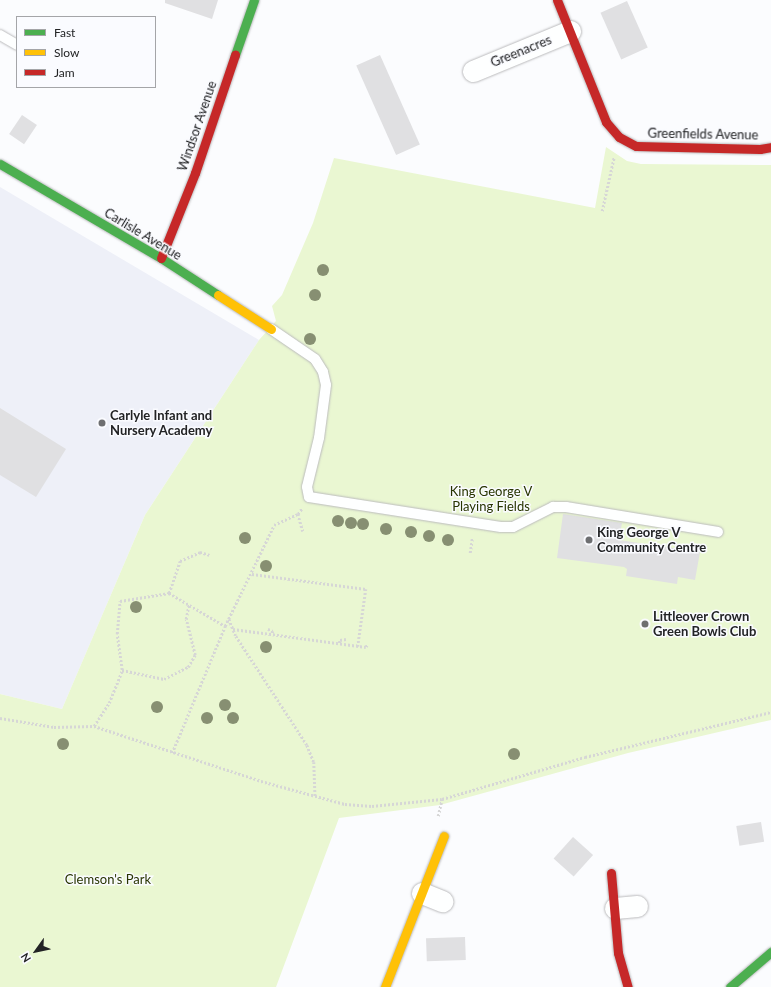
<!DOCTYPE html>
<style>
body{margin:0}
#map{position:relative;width:771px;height:987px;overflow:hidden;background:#fbfcfe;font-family:Lato,sans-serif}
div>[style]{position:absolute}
.built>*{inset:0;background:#eef0f8}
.green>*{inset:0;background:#eaf7d2}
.building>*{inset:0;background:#e0e0e2;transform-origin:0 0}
.path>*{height:2.5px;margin-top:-1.25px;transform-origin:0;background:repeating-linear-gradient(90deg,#d6d6d6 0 2px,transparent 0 4px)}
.roads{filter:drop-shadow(0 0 1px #bbbbbd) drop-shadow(0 0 1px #bbbbbd)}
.lane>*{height:10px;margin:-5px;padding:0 5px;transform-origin:5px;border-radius:5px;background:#feffff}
.street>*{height:21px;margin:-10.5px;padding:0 10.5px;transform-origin:10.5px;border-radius:10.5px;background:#feffff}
.fast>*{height:9px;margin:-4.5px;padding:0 4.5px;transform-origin:4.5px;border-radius:4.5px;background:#4caf50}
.slow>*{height:9px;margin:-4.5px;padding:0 4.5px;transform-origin:4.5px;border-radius:4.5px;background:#ffc107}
.jam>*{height:9px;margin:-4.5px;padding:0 4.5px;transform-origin:4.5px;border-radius:4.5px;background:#c62828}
.trees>*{width:12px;height:12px;margin:-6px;border-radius:50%;background:#878f72}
.dots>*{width:11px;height:11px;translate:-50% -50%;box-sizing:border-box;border:2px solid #fafbff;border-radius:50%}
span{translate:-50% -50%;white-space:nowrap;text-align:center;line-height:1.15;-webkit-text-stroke:3px #fafbff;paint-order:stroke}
.street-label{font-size:13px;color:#222325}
.poi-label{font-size:13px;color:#222325;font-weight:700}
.left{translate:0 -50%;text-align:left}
.park-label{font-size:13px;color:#283500}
.legend{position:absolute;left:16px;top:16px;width:140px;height:72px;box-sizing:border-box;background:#fafbff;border:1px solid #a4a5a8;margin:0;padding:5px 7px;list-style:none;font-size:12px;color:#222325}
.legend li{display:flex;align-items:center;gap:8px;height:20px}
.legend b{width:20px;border:1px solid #a4a5a8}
.north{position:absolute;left:16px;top:931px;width:40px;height:40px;-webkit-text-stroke:3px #fafbff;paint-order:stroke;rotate:237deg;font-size:11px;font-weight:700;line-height:16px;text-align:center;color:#222325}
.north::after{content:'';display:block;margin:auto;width:14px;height:18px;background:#222325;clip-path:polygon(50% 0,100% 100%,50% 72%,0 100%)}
</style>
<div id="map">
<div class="built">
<div style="clip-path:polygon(0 187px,259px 340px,145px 515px,62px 709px,0 694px)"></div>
</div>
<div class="green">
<div style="clip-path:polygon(606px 147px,627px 161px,641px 164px,771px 165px,771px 720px,628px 753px,440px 805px,339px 818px,276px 987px,0 987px,0 694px,62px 709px,145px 515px,259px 340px,276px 321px,272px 306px,282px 295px,313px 223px,334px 158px,595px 208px)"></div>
</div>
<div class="building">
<div style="clip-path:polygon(165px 0,218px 0,212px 19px,165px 3px)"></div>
<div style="left:627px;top:1px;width:51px;height:29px;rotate:66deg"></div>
<div style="left:380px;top:55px;width:98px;height:26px;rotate:66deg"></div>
<div style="left:22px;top:115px;width:18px;height:23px;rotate:34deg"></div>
<div style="clip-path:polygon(0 408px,66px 449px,36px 497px,0 475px)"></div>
<div style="clip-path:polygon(563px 514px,622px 523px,619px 540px,700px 552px,695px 580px,678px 577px,677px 584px,626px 576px,627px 569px,624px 567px,557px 558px)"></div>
<div style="left:761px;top:822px;width:20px;height:25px;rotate:81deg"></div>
<div style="left:573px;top:837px;width:27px;height:29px;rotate:42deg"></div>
<div style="left:465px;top:937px;width:23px;height:39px;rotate:88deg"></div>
</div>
<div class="path">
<div style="left:602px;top:211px;width:55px;rotate:-77.5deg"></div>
<div style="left:298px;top:514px;width:18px;rotate:74deg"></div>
<div style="left:470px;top:553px;width:15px;rotate:-82deg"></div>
<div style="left:252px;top:574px;width:115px;rotate:7.5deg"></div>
<div style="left:366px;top:589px;width:58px;rotate:98deg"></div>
<div style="left:169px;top:593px;width:34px;rotate:-71deg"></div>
<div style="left:180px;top:561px;width:22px;rotate:-24deg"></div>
<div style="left:200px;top:552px;width:10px;rotate:17deg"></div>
<div style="left:229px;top:619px;width:18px;rotate:68deg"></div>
<div style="left:236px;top:636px;width:130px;rotate:56.9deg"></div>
<div style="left:307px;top:745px;width:18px;rotate:68deg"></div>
<div style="left:314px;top:762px;width:34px;rotate:88deg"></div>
<div style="left:233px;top:629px;width:134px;rotate:7.7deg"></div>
<div style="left:366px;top:647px;width:3px;rotate:-72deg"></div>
<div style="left:268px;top:629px;width:5px;rotate:22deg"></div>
<div style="left:273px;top:631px;width:3px;rotate:108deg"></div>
<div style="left:339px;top:643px;width:3px;rotate:-72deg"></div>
<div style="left:340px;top:640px;width:6px;rotate:-9deg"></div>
<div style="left:122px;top:670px;width:43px;rotate:12.1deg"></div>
<div style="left:164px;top:679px;width:27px;rotate:-27deg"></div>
<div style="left:188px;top:667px;width:14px;rotate:-60deg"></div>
<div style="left:195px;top:655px;width:37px;rotate:-104deg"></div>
<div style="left:186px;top:619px;width:15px;rotate:-79deg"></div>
<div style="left:0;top:718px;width:55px;rotate:9.5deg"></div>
<div style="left:54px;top:727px;width:40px;rotate:-1.4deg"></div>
<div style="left:94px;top:726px;width:176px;rotate:18.2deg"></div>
<div style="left:261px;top:781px;width:87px;rotate:15.3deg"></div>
<div style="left:345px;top:804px;width:27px;rotate:4deg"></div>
<div style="left:372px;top:806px;width:70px;rotate:-5.7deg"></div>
<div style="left:442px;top:799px;width:149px;rotate:-16.4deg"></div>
<div style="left:585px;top:757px;width:191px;rotate:-13.6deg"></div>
<div style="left:94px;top:726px;width:27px;rotate:-57deg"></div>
<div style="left:109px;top:703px;width:35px;rotate:-68deg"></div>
<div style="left:122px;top:670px;width:36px;rotate:-98deg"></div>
<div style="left:117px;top:634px;width:33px;rotate:-85deg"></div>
<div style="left:120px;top:601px;width:50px;rotate:-9.3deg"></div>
<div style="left:169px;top:593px;width:65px;rotate:30.5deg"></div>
<div style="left:172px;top:753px;width:138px;rotate:-67.3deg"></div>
<div style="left:225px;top:626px;width:112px;rotate:-64.1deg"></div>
<div style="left:274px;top:525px;width:26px;rotate:-25deg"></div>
<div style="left:298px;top:514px;width:7px;rotate:-56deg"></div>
<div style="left:438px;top:816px;width:17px;rotate:-77deg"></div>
</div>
<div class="roads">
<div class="lane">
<div style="left:0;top:35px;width:20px;rotate:30deg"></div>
<div style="left:271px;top:329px;width:53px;rotate:34.3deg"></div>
<div style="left:315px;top:359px;width:15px;rotate:58deg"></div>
<div style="left:323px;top:372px;width:13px;rotate:77deg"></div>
<div style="left:326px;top:385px;width:53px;rotate:97.5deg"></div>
<div style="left:319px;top:438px;width:50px;rotate:103.8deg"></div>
<div style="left:307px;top:487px;width:10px;rotate:79deg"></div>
<div style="left:309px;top:497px;width:194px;rotate:8.9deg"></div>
<div style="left:501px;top:527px;width:12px"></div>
<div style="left:513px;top:527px;width:45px;rotate:-26.6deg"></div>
<div style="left:553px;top:507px;width:13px"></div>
<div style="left:566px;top:507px;width:154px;rotate:9.3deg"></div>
</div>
<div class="street">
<div style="left:473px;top:71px;width:105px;rotate:-22.4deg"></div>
<div style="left:422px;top:893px;width:22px;rotate:22deg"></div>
<div style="left:615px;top:908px;width:22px;rotate:-5deg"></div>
</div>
<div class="fast">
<div style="left:235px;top:55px;width:58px;rotate:-70.9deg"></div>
<div style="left:0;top:164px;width:186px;rotate:30.3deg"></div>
<div style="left:161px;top:258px;width:68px;rotate:33deg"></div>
<div style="left:730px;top:987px;width:54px;rotate:-40.5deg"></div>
</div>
<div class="slow">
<div style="left:218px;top:295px;width:63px;rotate:32.7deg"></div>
<div style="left:385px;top:987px;width:162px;rotate:-68.7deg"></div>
</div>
<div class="jam">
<div style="left:557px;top:0;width:131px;rotate:68.1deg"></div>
<div style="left:606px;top:122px;width:20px;rotate:49deg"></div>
<div style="left:619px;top:137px;width:19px;rotate:28deg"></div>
<div style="left:636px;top:146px;width:124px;rotate:1.4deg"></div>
<div style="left:760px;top:149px;width:11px;rotate:-10deg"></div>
<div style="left:161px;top:258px;width:92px;rotate:-68.2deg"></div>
<div style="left:195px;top:173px;width:125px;rotate:-71.3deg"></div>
<div style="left:611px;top:873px;width:80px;rotate:85deg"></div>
<div style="left:618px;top:953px;width:35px;rotate:74deg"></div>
</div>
</div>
<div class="trees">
<div style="left:323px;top:270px"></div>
<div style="left:315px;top:295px"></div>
<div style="left:310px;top:339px"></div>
<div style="left:338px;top:521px"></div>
<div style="left:351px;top:523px"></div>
<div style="left:363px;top:524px"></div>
<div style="left:386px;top:529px"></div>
<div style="left:411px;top:532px"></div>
<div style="left:429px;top:536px"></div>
<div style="left:245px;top:538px"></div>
<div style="left:448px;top:540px"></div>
<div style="left:266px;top:566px"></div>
<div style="left:136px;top:607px"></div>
<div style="left:266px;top:647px"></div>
<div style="left:225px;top:705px"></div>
<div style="left:157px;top:707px"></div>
<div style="left:207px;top:718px"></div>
<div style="left:233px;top:718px"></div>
<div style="left:63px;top:744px"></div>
<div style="left:514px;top:754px"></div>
</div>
<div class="dots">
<div style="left:102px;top:423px;background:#6e6f71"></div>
<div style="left:589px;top:540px;background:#6e6f71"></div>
<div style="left:645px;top:624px;background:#6e6f71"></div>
</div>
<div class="street-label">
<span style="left:521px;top:51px;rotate:-22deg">Greenacres</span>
<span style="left:197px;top:126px;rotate:-71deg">Windsor Avenue</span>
<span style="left:703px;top:134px;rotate:1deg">Greenfields Avenue</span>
<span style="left:143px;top:234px;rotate:31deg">Carlisle Avenue</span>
</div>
<div class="poi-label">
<span class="left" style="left:110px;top:423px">Carlyle Infant and<br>Nursery Academy</span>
<span class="left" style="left:597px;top:540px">King George V<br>Community Centre</span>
<span class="left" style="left:653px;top:624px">Littleover Crown<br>Green Bowls Club</span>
</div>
<div class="park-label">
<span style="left:491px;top:499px">King George V<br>Playing Fields</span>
<span style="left:108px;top:879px">Clemson's Park</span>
</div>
<ul class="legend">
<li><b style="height:5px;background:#4caf50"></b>Fast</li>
<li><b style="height:5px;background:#ffc107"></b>Slow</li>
<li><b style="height:5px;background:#c62828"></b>Jam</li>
</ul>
<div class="north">N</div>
</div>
